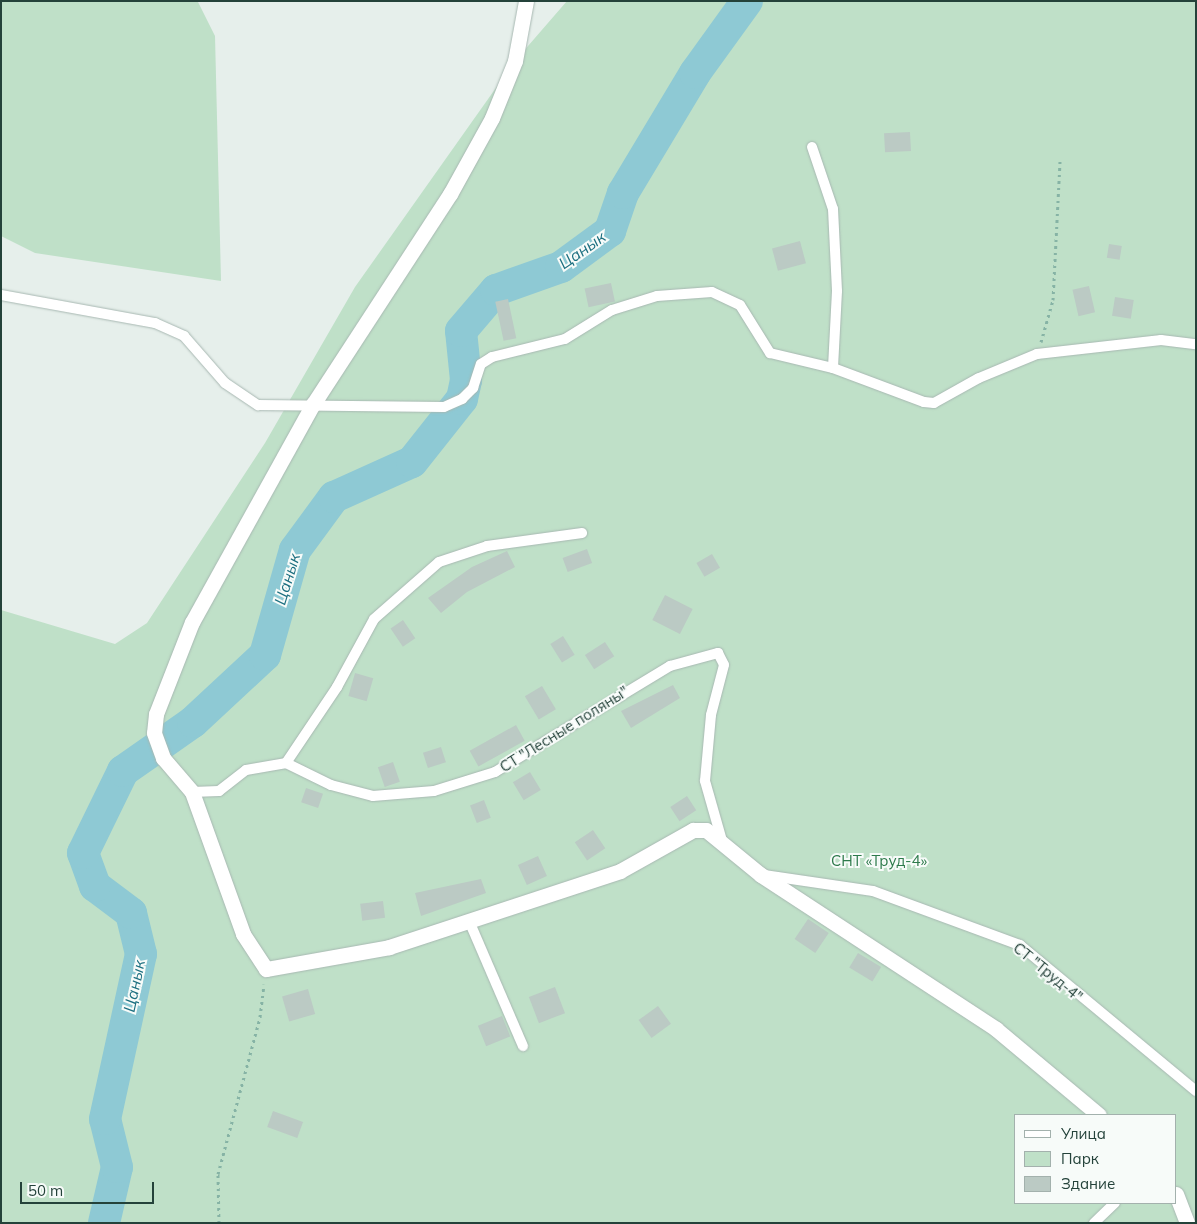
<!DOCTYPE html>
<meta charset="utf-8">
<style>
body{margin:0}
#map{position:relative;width:1197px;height:1224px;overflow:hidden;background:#e6efeb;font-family:Mulish,sans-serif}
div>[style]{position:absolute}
.green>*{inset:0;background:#bfe0c8}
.river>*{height:32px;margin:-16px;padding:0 16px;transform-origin:16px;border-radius:16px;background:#8ec9d4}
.building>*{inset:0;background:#bbcac4;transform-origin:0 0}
.path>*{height:3px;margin-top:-1.5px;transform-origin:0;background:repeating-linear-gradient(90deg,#86b3a5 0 2.5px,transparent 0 6.5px)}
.roads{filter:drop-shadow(0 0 1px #a8b8b2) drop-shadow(0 0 1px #a8b8b2)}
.lane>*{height:10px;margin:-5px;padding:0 5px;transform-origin:5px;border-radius:5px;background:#fff}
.street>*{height:15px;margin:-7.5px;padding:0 7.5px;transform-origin:7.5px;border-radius:7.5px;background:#fff}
span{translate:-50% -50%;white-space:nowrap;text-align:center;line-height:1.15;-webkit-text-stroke:4px #f7fbf9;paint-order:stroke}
.street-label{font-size:15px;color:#24423a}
.park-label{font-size:15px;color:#2d7a4b}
.water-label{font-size:16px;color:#1c6f80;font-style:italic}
.frame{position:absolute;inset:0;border:2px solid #24423a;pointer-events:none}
.legend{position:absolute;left:1014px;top:1114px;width:162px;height:90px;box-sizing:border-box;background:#f7fbf9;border:1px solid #a3b1ad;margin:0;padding:6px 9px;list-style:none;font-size:15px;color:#24423a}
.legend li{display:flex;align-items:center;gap:10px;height:25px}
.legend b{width:25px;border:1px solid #a3b1ad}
.scale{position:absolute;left:20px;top:1182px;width:134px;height:22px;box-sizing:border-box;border:2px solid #24423a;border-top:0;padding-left:6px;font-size:15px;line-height:18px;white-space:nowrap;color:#24423a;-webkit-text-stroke:4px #f7fbf9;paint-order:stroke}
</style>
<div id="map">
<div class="green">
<div style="clip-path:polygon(1px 1px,198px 2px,215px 36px,221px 281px,35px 253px,1px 236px)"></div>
<div style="clip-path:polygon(evenodd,567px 1px,1196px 1px,1196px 1223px,1px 1223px,1px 610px,115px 644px,147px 623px,265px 443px,355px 287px,515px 61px,567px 1px,1016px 1115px,1176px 1115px,1176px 1203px,1016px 1203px,1016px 1115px)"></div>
</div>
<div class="river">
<div style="left:104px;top:1223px;width:57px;rotate:-76.9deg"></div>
<div style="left:117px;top:1167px;width:49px;rotate:-104deg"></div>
<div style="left:105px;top:1119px;width:169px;rotate:-77.7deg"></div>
<div style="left:141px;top:954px;width:42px;rotate:-103.7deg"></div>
<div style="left:131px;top:913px;width:45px;rotate:-143.1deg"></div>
<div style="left:95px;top:886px;width:35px;rotate:-110deg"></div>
<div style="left:83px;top:853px;width:91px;rotate:-64deg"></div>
<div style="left:123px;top:771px;width:85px;rotate:-35deg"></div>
<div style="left:193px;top:722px;width:98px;rotate:-42.9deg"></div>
<div style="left:265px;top:655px;width:109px;rotate:-74.1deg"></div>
<div style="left:295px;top:550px;width:66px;rotate:-53.7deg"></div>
<div style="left:334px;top:497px;width:85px;rotate:-24.2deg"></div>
<div style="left:412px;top:462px;width:80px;rotate:-51.6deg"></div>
<div style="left:462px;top:399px;width:19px;rotate:-78deg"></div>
<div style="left:466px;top:380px;width:49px;rotate:-95.8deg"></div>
<div style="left:461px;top:331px;width:54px;rotate:-49.5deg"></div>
<div style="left:496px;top:290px;width:69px;rotate:-19.5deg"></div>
<div style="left:561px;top:267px;width:61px;rotate:-36.3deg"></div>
<div style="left:610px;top:231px;width:40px;rotate:-71.1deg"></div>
<div style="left:623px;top:193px;width:140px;rotate:-59deg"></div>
<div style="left:695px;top:73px;width:89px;rotate:-54.2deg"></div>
</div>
<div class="building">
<div style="left:910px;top:132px;width:19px;height:26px;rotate:87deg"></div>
<div style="left:800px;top:241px;width:23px;height:29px;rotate:75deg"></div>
<div style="left:1109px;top:244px;width:13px;height:14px;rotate:9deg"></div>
<div style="left:611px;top:283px;width:19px;height:27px;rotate:78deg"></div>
<div style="left:1089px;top:286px;width:27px;height:17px;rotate:77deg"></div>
<div style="left:1115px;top:297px;width:19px;height:19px;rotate:9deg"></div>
<div style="left:508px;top:299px;width:40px;height:13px;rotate:78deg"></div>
<div style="left:587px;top:549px;width:15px;height:26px;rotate:70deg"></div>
<div style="clip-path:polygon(507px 551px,515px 567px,467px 592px,441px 613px,428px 598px,472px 567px)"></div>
<div style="left:712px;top:554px;width:16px;height:18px;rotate:60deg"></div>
<div style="left:665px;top:595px;width:31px;height:28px;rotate:27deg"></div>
<div style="left:403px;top:620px;width:22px;height:15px;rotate:56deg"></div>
<div style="left:563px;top:636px;width:22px;height:15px;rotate:58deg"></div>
<div style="left:605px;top:642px;width:17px;height:24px;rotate:57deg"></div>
<div style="left:355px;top:673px;width:19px;height:24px;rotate:16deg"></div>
<div style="clip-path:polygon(673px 685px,680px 698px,631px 728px,621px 711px)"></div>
<div style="left:542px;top:686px;width:27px;height:20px;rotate:59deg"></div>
<div style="left:516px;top:725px;width:18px;height:53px;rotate:61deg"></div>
<div style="left:441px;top:747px;width:16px;height:19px;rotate:72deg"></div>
<div style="left:393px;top:762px;width:21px;height:16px;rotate:71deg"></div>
<div style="left:530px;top:772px;width:21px;height:20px;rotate:59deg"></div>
<div style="left:306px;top:788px;width:18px;height:15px;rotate:19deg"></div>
<div style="left:687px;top:796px;width:17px;height:20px;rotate:57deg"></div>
<div style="left:484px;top:800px;width:19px;height:15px;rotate:69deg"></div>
<div style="left:593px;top:830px;width:22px;height:22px;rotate:56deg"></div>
<div style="left:538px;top:856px;width:22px;height:22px;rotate:66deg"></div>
<div style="clip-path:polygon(481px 879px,486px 893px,421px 916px,415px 893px)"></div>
<div style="left:383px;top:901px;width:17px;height:23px;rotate:83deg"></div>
<div style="left:808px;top:919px;width:25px;height:24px;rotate:34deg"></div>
<div style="left:858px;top:953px;width:27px;height:17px;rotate:31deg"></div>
<div style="left:555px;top:987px;width:28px;height:28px;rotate:69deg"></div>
<div style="left:308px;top:989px;width:26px;height:27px;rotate:74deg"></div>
<div style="left:658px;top:1006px;width:22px;height:24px;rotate:54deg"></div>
<div style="left:502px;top:1016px;width:22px;height:26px;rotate:68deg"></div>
<div style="left:273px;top:1111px;width:32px;height:17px;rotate:20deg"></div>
</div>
<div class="path">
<div style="left:1041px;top:342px;width:44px;rotate:-74.1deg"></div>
<div style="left:1053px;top:300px;width:140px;rotate:-87.1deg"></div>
<div style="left:219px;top:1223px;width:49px;rotate:-91.2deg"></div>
<div style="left:218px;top:1174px;width:163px;rotate:-75deg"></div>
<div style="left:260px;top:1017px;width:33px;rotate:-83deg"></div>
</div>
<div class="roads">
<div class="lane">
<div style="left:812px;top:147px;width:65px;rotate:71.3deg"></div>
<div style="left:833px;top:209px;width:82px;rotate:87.2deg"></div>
<div style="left:837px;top:291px;width:77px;rotate:93deg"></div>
<div style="left:1px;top:295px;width:157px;rotate:10.3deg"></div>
<div style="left:155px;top:323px;width:32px;rotate:24deg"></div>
<div style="left:184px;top:336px;width:62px;rotate:48.9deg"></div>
<div style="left:225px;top:383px;width:40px;rotate:34deg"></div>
<div style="left:258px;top:405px;width:186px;rotate:0.6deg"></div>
<div style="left:444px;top:407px;width:20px;rotate:-24deg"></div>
<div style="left:462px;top:399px;width:16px;rotate:-45deg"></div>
<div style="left:473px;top:388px;width:25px;rotate:-72deg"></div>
<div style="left:481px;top:364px;width:13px;rotate:-32deg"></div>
<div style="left:492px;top:357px;width:75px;rotate:-13.9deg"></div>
<div style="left:565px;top:339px;width:55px;rotate:-31.7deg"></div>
<div style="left:612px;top:310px;width:47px;rotate:-17.3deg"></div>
<div style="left:657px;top:296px;width:55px;rotate:-4.2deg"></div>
<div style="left:712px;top:292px;width:31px;rotate:25deg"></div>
<div style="left:740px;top:305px;width:57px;rotate:58deg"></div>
<div style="left:770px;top:353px;width:65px;rotate:13.4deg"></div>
<div style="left:833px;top:368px;width:97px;rotate:20.5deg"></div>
<div style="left:924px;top:402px;width:10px;rotate:6deg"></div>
<div style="left:934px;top:403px;width:51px;rotate:-29.1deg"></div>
<div style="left:979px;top:378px;width:63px;rotate:-22.5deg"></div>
<div style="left:1037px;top:354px;width:125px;rotate:-6.4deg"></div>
<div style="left:1161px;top:340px;width:35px;rotate:7deg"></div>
<div style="left:286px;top:763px;width:92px;rotate:-56.1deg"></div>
<div style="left:337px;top:687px;width:77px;rotate:-61.4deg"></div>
<div style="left:374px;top:619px;width:86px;rotate:-41.2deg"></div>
<div style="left:439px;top:562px;width:51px;rotate:-18.4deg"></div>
<div style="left:487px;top:546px;width:96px;rotate:-7.8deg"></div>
<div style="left:192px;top:792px;width:27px;rotate:-2deg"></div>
<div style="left:219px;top:791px;width:34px;rotate:-38deg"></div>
<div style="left:246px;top:770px;width:41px;rotate:-9.9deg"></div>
<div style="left:286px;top:763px;width:50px;rotate:26.1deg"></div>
<div style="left:331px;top:785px;width:43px;rotate:14.7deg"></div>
<div style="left:373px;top:796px;width:61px;rotate:-4.7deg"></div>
<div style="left:434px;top:791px;width:64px;rotate:-17.3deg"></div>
<div style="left:495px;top:772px;width:205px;rotate:-31.2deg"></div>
<div style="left:670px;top:666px;width:50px;rotate:-15.2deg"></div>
<div style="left:718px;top:653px;width:13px;rotate:63deg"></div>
<div style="left:724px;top:665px;width:52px;rotate:104.6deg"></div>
<div style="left:711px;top:715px;width:66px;rotate:95.2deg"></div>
<div style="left:705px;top:781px;width:66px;rotate:74.1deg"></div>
<div style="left:764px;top:875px;width:110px;rotate:8.4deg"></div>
<div style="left:873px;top:891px;width:157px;rotate:20.2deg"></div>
<div style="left:1020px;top:945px;width:229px;rotate:39.7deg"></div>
<div style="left:470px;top:923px;width:134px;rotate:66.7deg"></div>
<div style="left:1094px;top:1223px;width:29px;rotate:-44deg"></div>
</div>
<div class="street">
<div style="left:526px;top:1px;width:61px;rotate:100.4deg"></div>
<div style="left:515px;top:61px;width:61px;rotate:112deg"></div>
<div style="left:492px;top:118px;width:87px;rotate:118.9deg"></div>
<div style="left:450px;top:194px;width:251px;rotate:123.1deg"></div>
<div style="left:313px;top:404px;width:249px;rotate:119deg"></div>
<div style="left:192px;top:622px;width:99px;rotate:111.4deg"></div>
<div style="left:156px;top:714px;width:19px;rotate:96deg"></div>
<div style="left:154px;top:733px;width:27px;rotate:70deg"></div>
<div style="left:163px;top:758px;width:45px;rotate:49.5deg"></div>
<div style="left:192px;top:792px;width:151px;rotate:70.2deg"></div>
<div style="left:243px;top:934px;width:42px;rotate:56.7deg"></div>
<div style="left:266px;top:969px;width:125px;rotate:-10.1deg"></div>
<div style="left:389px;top:947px;width:243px;rotate:-18.2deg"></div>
<div style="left:620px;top:871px;width:84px;rotate:-29.3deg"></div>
<div style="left:693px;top:830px;width:13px"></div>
<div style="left:706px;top:830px;width:71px;rotate:39.3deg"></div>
<div style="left:761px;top:875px;width:281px;rotate:33.2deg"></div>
<div style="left:996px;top:1029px;width:134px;rotate:39.9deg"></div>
<div style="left:1176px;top:1194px;width:31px;rotate:69deg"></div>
</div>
</div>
<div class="street-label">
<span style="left:564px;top:729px;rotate:-32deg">СТ "Лесные поляны"</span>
<span style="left:1048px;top:972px;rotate:39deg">СТ "Труд-4"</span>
</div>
<div class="park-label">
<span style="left:879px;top:861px">СНТ «Труд-4»</span>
</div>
<div class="water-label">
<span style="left:582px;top:250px;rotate:-35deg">Цанык</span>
<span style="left:287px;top:579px;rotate:-73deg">Цанык</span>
<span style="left:134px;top:986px;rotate:-78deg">Цанык</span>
</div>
<div class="frame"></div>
<ul class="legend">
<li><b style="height:6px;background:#fff"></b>Улица</li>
<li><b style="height:14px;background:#bfe0c8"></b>Парк</li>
<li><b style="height:14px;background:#bbcac4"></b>Здание</li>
</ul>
<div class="scale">50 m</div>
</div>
